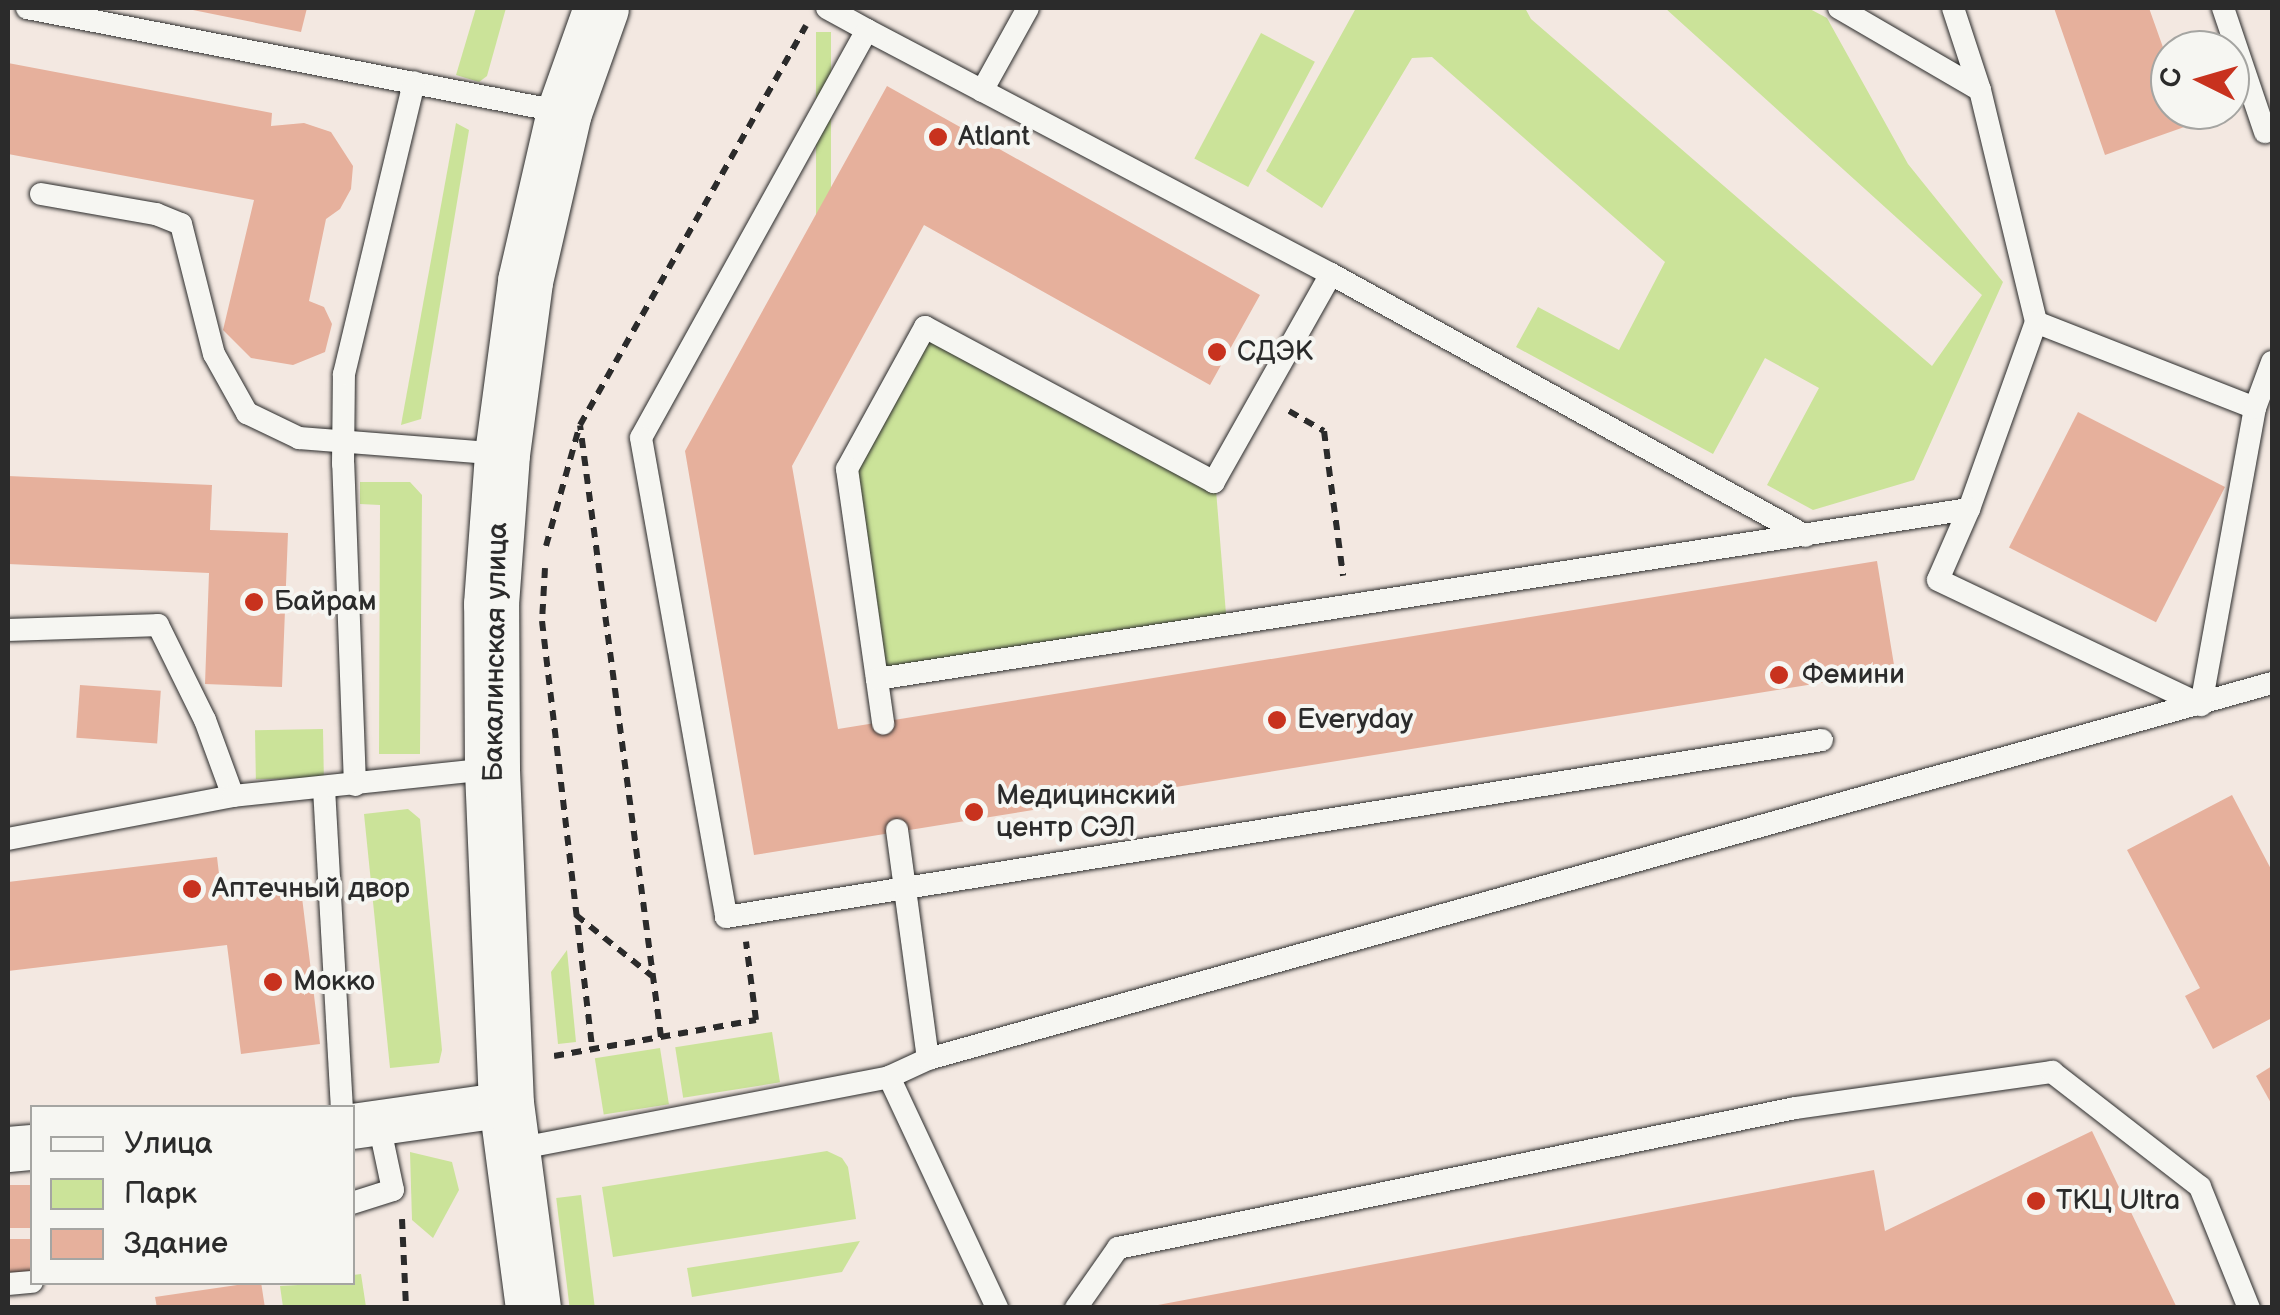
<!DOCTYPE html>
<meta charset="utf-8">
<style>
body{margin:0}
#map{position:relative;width:2280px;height:1315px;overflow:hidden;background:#f3e8e1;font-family:"Balsamiq Sans",sans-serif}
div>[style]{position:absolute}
.green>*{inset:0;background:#cbe399;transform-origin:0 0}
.building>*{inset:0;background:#e6b09c;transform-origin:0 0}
.path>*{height:6px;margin-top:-3px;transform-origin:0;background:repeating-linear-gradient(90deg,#2b2b2b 0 10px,transparent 0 18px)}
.roads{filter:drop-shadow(0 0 2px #2b2b2b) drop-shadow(0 0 2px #2b2b2b)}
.service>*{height:22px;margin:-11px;padding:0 11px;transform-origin:11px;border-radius:11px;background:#f6f6f2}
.minor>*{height:45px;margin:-22.5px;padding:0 22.5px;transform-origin:22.5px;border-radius:22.5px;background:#f6f6f2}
.secondary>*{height:55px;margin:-27.5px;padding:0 27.5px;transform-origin:27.5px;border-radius:27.5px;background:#f6f6f2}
.dots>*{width:28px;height:28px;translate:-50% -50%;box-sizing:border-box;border:5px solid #f6f6f2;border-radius:50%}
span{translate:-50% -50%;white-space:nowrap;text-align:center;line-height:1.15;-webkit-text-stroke:8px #f6f6f2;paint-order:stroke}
.poi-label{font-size:28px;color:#2b2b2b}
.left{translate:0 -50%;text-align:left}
.street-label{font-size:28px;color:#2b2b2b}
.frame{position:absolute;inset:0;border:10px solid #2b2b2b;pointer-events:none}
.legend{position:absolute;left:30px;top:1105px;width:325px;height:180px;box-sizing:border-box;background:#f6f6f2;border:2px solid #a5a5a2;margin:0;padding:12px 18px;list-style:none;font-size:30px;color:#2b2b2b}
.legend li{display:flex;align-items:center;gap:20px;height:50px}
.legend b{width:50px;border:2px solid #a5a5a2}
.north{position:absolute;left:2150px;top:30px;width:100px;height:100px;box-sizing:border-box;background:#f6f6f2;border:2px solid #a5a5a2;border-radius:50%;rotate:275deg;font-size:28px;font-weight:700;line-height:40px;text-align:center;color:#2b2b2b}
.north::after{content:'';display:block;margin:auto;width:35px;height:45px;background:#c8321e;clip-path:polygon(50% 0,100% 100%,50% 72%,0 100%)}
</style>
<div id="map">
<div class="green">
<div style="clip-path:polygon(476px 8px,506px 8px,487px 76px,479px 82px,456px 75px)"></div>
<div style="clip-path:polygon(1356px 8px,1525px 8px,1531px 19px,1932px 366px,1982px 295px,1665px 8px,1808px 8px,1827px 18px,1908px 164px,2003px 282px,1914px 480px,1813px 510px,1767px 485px,1819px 388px,1765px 358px,1713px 454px,1516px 347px,1538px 307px,1619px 350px,1665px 262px,1432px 57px,1412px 58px,1322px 208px,1266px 171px)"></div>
<div style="left:816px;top:32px;width:15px;height:350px"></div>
<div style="left:1261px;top:33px;width:61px;height:142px;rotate:28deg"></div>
<div style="clip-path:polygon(456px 123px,469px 130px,421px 419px,401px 425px)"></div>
<div style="clip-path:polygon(929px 340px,1216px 490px,1226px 614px,887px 678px,857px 471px)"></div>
<div style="clip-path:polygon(360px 482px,410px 482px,422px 495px,420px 754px,379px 754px,380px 505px,360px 504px)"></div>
<div style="left:323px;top:729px;width:49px;height:68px;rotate:89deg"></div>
<div style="clip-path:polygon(408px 809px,420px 819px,442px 1050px,439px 1063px,390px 1068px,364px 814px)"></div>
<div style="clip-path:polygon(567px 950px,576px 1042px,558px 1044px,551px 972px)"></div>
<div style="left:772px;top:1032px;width:51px;height:98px;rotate:81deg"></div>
<div style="left:660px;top:1048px;width:57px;height:66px;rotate:81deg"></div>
<div style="clip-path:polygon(827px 1151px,842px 1158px,848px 1167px,856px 1219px,613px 1257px,602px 1187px)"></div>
<div style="clip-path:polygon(410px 1152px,452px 1162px,459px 1190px,433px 1238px,412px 1220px)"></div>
<div style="left:581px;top:1195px;width:113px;height:25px;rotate:83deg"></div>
<div style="clip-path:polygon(860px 1241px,842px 1272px,692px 1297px,687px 1268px)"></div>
<div style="clip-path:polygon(361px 1274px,366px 1307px,283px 1307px,280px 1286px,352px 1282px,353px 1275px)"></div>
</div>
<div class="building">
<div style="clip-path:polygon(183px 8px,307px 8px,301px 32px)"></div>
<div style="clip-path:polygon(2054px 8px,2149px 8px,2170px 67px,2170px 110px,2185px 110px,2190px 125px,2105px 155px)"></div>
<div style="clip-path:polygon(8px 63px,272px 113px,271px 126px,304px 123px,331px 132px,353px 166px,351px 189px,340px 209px,326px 219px,309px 301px,324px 307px,332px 324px,325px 352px,293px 365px,251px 358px,223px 330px,254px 200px,8px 154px)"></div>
<div style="clip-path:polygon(887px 86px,1260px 295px,1210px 385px,924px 225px,792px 466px,838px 729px,1877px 561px,1895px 671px,754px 855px,685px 451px)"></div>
<div style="left:2078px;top:412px;width:165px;height:152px;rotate:27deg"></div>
<div style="clip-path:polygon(8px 476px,212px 485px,210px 530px,288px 533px,282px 687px,205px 684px,209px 573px,8px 564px)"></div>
<div style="left:80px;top:685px;width:81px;height:53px;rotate:4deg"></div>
<div style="clip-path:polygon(2232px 795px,2272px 871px,2272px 1018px,2213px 1049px,2185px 996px,2200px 988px,2127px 850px)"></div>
<div style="clip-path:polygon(217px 857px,221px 891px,300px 881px,320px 1044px,241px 1054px,227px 945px,8px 971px,8px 882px)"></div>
<div style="clip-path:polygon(2272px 1066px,2272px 1105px,2256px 1076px)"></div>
<div style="clip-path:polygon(2092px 1131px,2177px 1308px,1142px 1308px,1874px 1170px,1885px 1231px)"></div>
<div style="left:32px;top:1185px;width:43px;height:24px;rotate:90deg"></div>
<div style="left:32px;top:1239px;width:36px;height:24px;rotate:90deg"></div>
<div style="clip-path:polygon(257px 1282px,261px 1282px,265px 1308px,157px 1308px,155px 1297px)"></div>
</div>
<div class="path">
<div style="left:1289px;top:411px;width:40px;rotate:29.7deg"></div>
<div style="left:1324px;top:431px;width:146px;rotate:82.5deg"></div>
<div style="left:546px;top:546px;width:123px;rotate:-74.4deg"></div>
<div style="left:545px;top:568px;width:53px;rotate:93.2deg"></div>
<div style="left:542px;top:621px;width:431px;rotate:83.3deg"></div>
<div style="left:576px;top:915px;width:97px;rotate:38.8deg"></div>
<div style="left:661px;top:1037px;width:617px;rotate:-97.54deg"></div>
<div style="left:580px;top:425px;width:459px;rotate:-60.5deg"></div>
<div style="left:554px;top:1056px;width:205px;rotate:-10.1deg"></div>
<div style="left:756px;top:1020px;width:79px;rotate:-97.3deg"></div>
<div style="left:402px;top:1219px;width:89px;rotate:87.4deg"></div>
</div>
<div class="roads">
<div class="service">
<div style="left:27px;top:8px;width:546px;rotate:10.98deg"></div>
<div style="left:827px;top:8px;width:46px;rotate:28.8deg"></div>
<div style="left:867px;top:30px;width:466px;rotate:119deg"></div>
<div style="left:641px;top:438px;width:486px;rotate:79.9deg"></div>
<div style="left:726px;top:917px;width:1110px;rotate:-9.17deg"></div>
<div style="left:1839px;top:8px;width:163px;rotate:30.2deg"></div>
<div style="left:1953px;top:8px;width:86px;rotate:71.8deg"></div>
<div style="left:1980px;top:90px;width:239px;rotate:76.4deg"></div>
<div style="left:2036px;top:322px;width:199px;rotate:109.7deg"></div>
<div style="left:1969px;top:509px;width:77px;rotate:113.6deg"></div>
<div style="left:1938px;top:580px;width:291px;rotate:25.4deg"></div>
<div style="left:2201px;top:705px;width:302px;rotate:-79.7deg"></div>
<div style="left:2255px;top:408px;width:235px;rotate:-158.6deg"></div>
<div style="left:2223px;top:8px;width:131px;rotate:71.3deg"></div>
<div style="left:867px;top:30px;width:524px;rotate:27.74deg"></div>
<div style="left:1331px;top:274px;width:239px;rotate:119.4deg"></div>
<div style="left:1214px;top:482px;width:328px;rotate:-151.8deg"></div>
<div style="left:925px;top:327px;width:162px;rotate:118.8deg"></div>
<div style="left:847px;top:469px;width:257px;rotate:81.9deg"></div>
<div style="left:982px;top:91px;width:95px;rotate:-61deg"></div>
<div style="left:41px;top:194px;width:117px;rotate:9.9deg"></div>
<div style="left:156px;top:214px;width:27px;rotate:22deg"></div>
<div style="left:181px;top:224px;width:134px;rotate:75.8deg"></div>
<div style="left:214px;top:354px;width:68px;rotate:60.8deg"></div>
<div style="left:247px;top:413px;width:58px;rotate:25.7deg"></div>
<div style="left:299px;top:438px;width:204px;rotate:4.5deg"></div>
<div style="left:1331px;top:274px;width:542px;rotate:28.88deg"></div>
<div style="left:2255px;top:408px;width:49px;rotate:-69.7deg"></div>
<div style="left:10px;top:630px;width:148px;rotate:-1.9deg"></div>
<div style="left:158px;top:625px;width:106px;rotate:63.7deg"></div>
<div style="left:205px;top:720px;width:81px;rotate:69.8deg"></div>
<div style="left:877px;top:679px;width:1105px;rotate:-8.85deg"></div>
<div style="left:355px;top:785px;width:321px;rotate:-92.1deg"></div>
<div style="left:343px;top:464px;width:90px;rotate:-89.4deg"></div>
<div style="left:344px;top:374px;width:300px;rotate:-76.5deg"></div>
<div style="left:324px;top:788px;width:321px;rotate:86.8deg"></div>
<div style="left:8px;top:839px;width:229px;rotate:-10.8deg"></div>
<div style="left:233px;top:796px;width:260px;rotate:-6deg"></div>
<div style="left:928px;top:1059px;width:1396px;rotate:-15.63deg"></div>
<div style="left:889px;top:1077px;width:255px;rotate:64.9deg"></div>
<div style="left:511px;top:1150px;width:385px;rotate:-10.9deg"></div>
<div style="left:889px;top:1077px;width:43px;rotate:-24.8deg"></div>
<div style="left:928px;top:1059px;width:231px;rotate:-97.7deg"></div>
<div style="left:352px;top:1203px;width:43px;rotate:-17.6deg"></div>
<div style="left:393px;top:1190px;width:67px;rotate:-102deg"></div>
<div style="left:8px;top:1284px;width:24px;rotate:-5deg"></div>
<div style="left:1076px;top:1308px;width:73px;rotate:-55deg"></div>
<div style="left:1118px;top:1248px;width:691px;rotate:-11.68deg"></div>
<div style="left:1795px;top:1108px;width:260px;rotate:-8deg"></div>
<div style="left:2052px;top:1072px;width:187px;rotate:37.8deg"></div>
<div style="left:2200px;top:1187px;width:131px;rotate:68deg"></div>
</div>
<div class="minor">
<div style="left:352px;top:1126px;width:156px;rotate:-8.1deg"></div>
<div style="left:8px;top:1149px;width:24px;rotate:-5deg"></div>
</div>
<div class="secondary">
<div style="left:533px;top:1308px;width:206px;rotate:-97.5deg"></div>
<div style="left:506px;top:1104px;width:335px;rotate:-92.4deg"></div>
<div style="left:492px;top:769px;width:165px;rotate:-90.3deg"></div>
<div style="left:491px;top:604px;width:150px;rotate:-85.8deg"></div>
<div style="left:502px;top:454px;width:175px;rotate:-82.4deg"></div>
<div style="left:525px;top:281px;width:173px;rotate:-77deg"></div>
<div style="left:564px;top:112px;width:110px;rotate:-70.4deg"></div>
</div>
</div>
<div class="dots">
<div style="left:938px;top:137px;background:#c8321e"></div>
<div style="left:1217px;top:352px;background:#c8321e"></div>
<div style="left:254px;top:602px;background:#c8321e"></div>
<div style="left:1779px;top:675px;background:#c8321e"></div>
<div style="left:1277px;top:720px;background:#c8321e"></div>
<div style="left:974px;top:812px;background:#c8321e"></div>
<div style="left:192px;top:889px;background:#c8321e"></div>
<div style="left:273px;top:982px;background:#c8321e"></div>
<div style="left:2036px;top:1201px;background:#c8321e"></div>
</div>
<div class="poi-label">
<span class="left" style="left:958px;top:137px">Atlant</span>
<span class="left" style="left:1237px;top:352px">СДЭК</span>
<span class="left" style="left:274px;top:602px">Байрам</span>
<span class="left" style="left:1802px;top:675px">Фемини</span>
<span class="left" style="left:1297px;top:720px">Everyday</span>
<span class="left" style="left:996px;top:812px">Медицинский<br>центр СЭЛ</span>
<span class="left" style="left:212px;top:889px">Аптечный двор</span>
<span class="left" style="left:293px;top:982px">Мокко</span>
<span class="left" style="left:2056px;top:1201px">ТКЦ Ultra</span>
</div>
<div class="street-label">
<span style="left:496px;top:652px;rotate:-89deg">Бакалинская улица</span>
</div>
<div class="frame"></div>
<ul class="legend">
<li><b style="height:12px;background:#f6f6f2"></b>Улица</li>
<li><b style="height:28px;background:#cbe399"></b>Парк</li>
<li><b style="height:28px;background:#e6b09c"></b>Здание</li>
</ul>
<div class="north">С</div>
</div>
